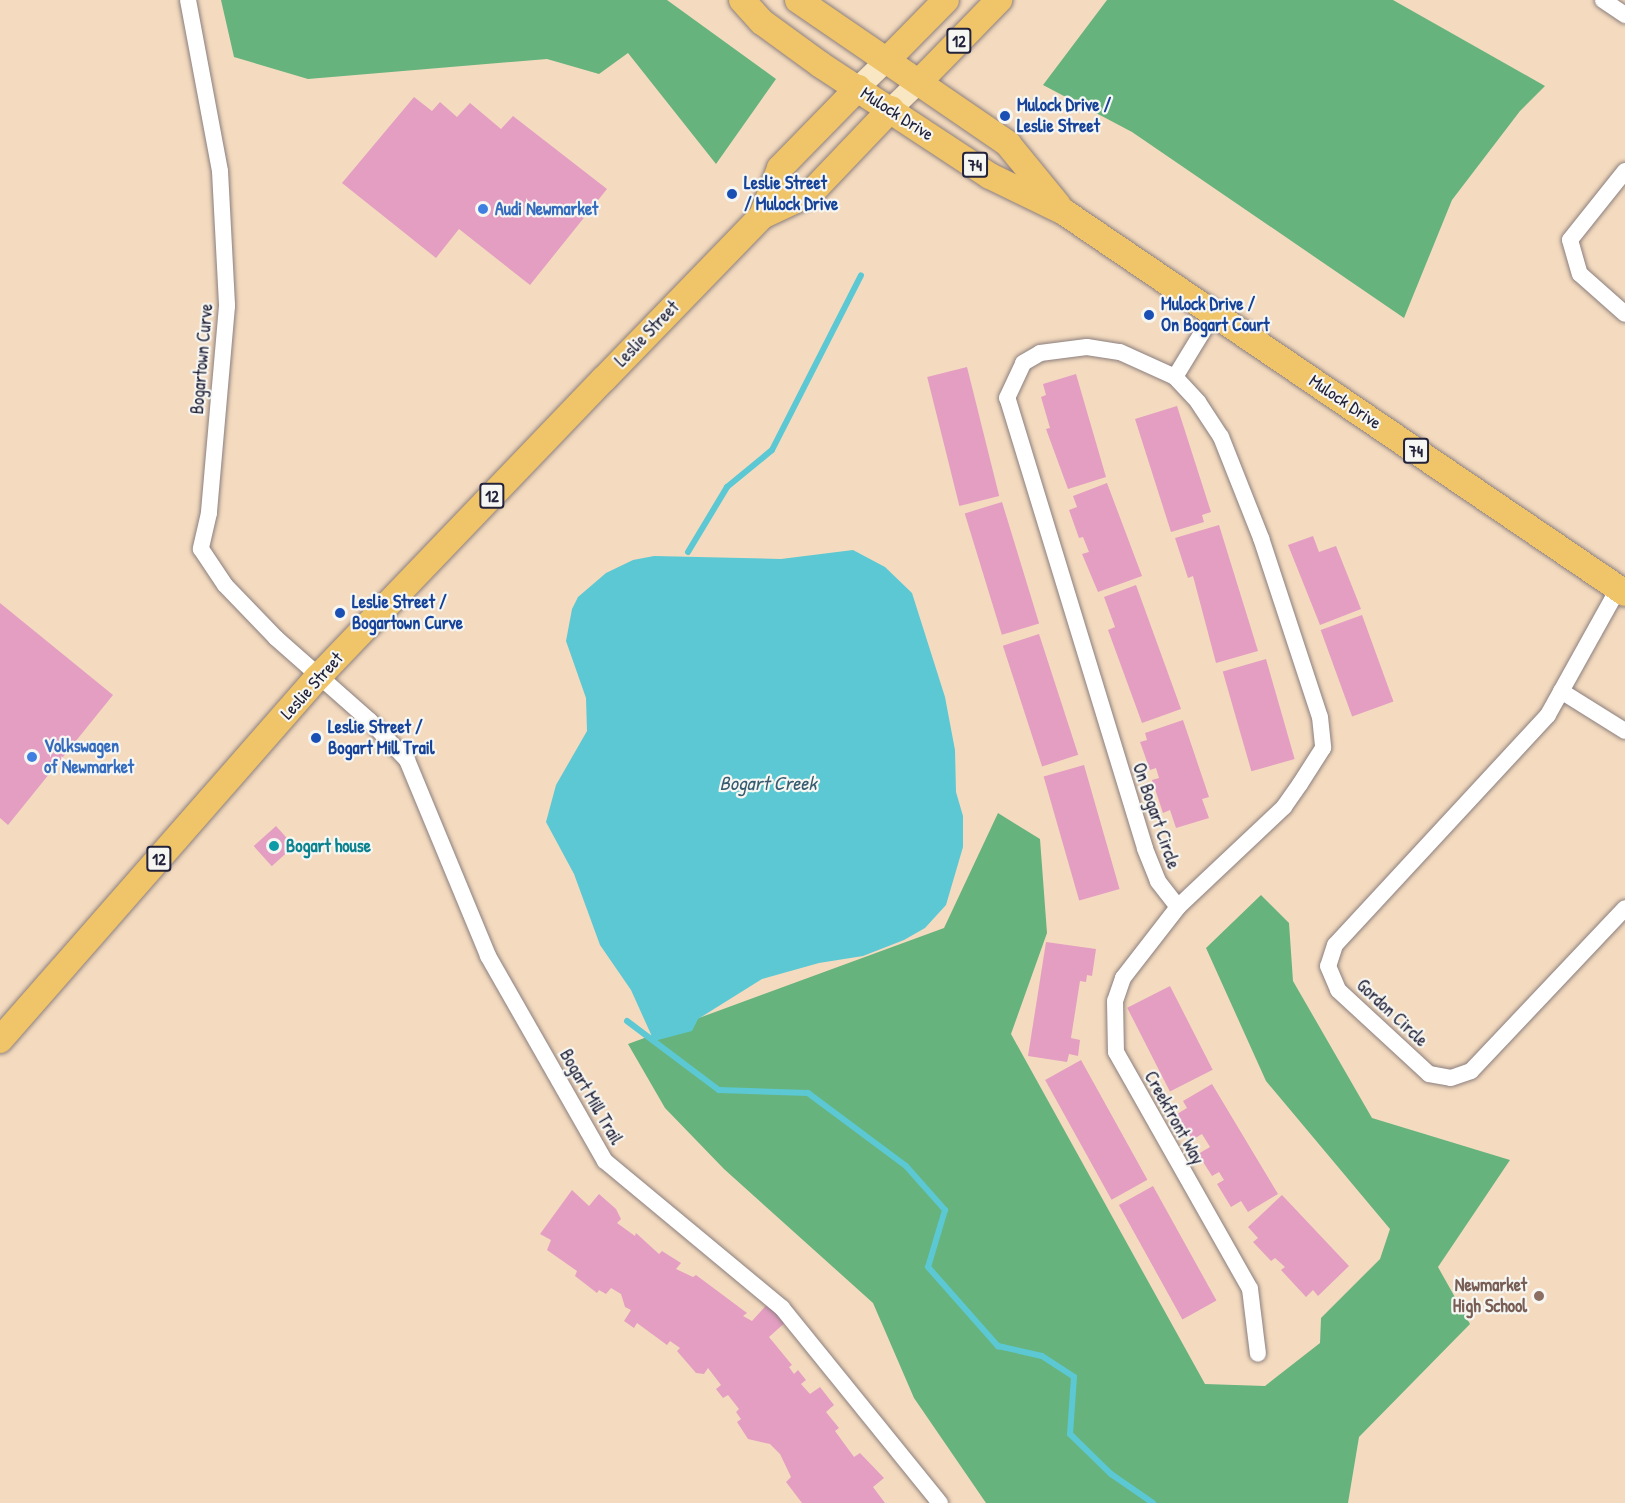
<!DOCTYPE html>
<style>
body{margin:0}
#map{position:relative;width:1625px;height:1503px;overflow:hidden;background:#f4dbbf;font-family:"Patrick Hand",sans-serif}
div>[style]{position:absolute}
.forest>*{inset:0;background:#67b37d}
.water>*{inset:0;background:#5bc8d3}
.stream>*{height:6px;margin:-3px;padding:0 3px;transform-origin:3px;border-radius:3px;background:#5bc8d3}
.building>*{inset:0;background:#e39ec2;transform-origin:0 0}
.roads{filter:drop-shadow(0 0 2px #8b7e7d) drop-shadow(0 0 2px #8b7e7d)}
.street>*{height:16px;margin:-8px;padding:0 8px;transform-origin:8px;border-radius:8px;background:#fff}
.secondary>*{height:22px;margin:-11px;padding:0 11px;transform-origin:11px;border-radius:11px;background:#f9e7c3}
.primary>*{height:26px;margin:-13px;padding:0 13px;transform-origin:13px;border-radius:13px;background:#f0c469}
.dots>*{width:16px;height:16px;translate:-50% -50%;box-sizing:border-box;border:3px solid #f6f6f2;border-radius:50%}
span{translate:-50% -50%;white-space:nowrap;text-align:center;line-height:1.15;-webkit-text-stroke:4.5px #f6f6f2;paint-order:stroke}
.shield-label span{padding:2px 4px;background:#f6f6f2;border:2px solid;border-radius:4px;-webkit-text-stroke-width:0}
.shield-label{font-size:16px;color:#22223b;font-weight:700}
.transit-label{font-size:18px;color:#164399;font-weight:700}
.left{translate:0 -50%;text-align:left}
.street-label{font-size:18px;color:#22223b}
.shop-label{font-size:18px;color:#366cbe;font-weight:700}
.culture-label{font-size:18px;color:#0d838f;font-weight:700}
.education-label{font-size:18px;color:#785e54;font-weight:700}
.right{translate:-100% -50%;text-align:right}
.water-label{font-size:20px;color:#365c70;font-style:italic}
</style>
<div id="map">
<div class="forest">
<div style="clip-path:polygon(221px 0,667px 0,776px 79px,716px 164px,628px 53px,599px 74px,547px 59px,308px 79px,234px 57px)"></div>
<div style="clip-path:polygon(1107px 0,1393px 0,1545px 86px,1520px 111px,1452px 200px,1404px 318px,1132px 132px,1043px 85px)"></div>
<div style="clip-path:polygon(998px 813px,1040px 839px,1047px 933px,1011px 1034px,1205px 1384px,1265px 1386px,1320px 1343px,1321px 1318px,1380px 1259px,1390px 1229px,1266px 1081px,1206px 948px,1261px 895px,1289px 923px,1293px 981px,1372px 1118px,1510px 1160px,1438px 1267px,1470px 1324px,1359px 1437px,1348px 1503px,986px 1503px,914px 1398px,873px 1303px,724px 1169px,665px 1108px,628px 1044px,944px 928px)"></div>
</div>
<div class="water">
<div style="clip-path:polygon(853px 550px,885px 567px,912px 593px,945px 697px,955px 750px,956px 792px,963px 816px,963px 847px,946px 905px,925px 928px,904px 940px,863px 956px,819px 963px,762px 979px,698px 1019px,692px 1031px,654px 1041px,631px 990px,600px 945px,574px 874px,546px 822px,556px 785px,587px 731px,586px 698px,566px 641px,572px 609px,578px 597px,606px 573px,633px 560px,654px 556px,781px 559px)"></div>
</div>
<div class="stream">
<div style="left:688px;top:552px;width:76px;rotate:-59deg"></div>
<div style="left:727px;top:487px;width:58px;rotate:-39.4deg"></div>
<div style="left:772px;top:450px;width:196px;rotate:-63deg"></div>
<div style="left:627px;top:1021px;width:115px;rotate:36.9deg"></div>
<div style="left:719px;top:1090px;width:89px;rotate:1.9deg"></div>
<div style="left:808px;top:1093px;width:122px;rotate:36.7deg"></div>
<div style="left:906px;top:1166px;width:59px;rotate:48.4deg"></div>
<div style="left:945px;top:1210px;width:59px;rotate:106.6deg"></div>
<div style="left:928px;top:1267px;width:106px;rotate:48.5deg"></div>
<div style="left:998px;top:1346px;width:45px;rotate:12.8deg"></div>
<div style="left:1042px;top:1356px;width:38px;rotate:33deg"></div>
<div style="left:1074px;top:1377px;width:57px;rotate:94deg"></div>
<div style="left:1070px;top:1434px;width:57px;rotate:44.3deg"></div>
<div style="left:1111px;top:1474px;width:51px;rotate:34.6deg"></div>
</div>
<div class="building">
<div style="clip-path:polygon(414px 97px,432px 111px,440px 102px,457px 117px,470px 103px,501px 129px,513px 116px,607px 189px,530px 285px,459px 229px,436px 258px,342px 183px)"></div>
<div style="left:967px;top:367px;width:133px;height:41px;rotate:76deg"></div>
<div style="clip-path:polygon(1076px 374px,1106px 477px,1068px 489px,1046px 429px,1050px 428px,1041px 397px,1046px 395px,1043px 384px)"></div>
<div style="clip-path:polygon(1177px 406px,1211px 512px,1202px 515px,1204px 522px,1171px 532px,1135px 419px)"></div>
<div style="clip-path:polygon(1107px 483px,1142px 576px,1098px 592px,1082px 554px,1089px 552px,1083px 537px,1079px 538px,1069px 510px,1077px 507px,1073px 496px)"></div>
<div style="left:1002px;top:502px;width:127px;height:39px;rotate:73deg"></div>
<div style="clip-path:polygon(1219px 525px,1258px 651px,1216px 663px,1193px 576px,1188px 578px,1175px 538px)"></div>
<div style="clip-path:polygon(1313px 536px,1319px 552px,1336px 546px,1361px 609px,1320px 625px,1288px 545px)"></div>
<div style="clip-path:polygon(1136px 585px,1181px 709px,1142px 723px,1108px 630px,1115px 627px,1104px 597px)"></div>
<div style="clip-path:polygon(0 603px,113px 695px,8px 825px,0 818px)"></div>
<div style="left:1362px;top:615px;width:92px;height:44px;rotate:70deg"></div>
<div style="left:1039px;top:634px;width:127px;height:38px;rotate:72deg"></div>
<div style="left:1266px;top:659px;width:104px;height:45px;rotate:74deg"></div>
<div style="clip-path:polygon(1183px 720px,1209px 797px,1202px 799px,1209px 818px,1176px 828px,1170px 810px,1163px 813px,1152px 780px,1159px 778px,1156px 768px,1150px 770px,1140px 742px,1147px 740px,1145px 733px)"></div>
<div style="left:1084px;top:765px;width:129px;height:42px;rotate:74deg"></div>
<div style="left:276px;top:826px;width:27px;height:30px;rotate:48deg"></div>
<div style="clip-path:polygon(1046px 942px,1096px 949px,1092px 976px,1087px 975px,1086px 982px,1080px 981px,1071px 1038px,1080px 1040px,1078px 1056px,1069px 1054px,1067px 1062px,1028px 1056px)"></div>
<div style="left:1170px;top:986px;width:94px;height:48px;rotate:63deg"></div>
<div style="left:1081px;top:1060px;width:137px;height:41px;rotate:61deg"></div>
<div style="clip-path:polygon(1212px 1084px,1278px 1194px,1248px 1212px,1241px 1201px,1231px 1207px,1217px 1184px,1224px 1180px,1219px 1172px,1212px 1176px,1198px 1154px,1210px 1147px,1202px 1134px,1192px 1140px,1177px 1114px,1187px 1108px,1183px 1101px)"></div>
<div style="left:1153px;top:1186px;width:131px;height:39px;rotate:61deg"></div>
<div style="clip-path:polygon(572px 1190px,589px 1206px,599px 1194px,616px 1209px,621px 1219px,617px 1223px,635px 1236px,636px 1233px,659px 1254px,662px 1251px,681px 1263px,676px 1269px,693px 1277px,696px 1275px,747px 1313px,743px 1316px,752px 1321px,772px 1299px,788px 1320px,769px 1337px,792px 1365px,789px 1367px,794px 1374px,798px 1370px,806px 1380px,801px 1384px,810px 1394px,820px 1387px,834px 1405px,826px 1412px,839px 1428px,835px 1431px,854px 1457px,860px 1453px,884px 1478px,873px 1487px,885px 1503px,802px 1503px,786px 1482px,791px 1477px,780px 1454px,770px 1444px,748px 1439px,737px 1422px,741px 1419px,736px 1412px,739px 1409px,728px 1395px,723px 1398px,716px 1389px,721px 1385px,708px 1368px,704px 1374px,696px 1373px,677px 1351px,680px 1348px,670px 1341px,667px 1345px,637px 1323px,634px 1328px,624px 1321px,631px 1310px,625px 1307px,621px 1294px,611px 1288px,606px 1294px,599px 1290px,597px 1293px,575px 1276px,577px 1271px,547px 1250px,551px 1240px,540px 1234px)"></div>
<div style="clip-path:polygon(1282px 1195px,1349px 1266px,1318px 1296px,1313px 1290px,1306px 1297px,1281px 1270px,1285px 1267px,1275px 1258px,1271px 1261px,1253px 1242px,1258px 1238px,1248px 1227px)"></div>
</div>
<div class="roads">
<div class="street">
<div style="left:188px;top:0;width:174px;rotate:79.4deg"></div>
<div style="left:220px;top:171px;width:135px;rotate:87deg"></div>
<div style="left:227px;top:306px;width:208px;rotate:95deg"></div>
<div style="left:209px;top:513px;width:37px;rotate:103deg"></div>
<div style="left:201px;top:549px;width:43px;rotate:56.3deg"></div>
<div style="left:225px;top:585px;width:74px;rotate:46.1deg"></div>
<div style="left:276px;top:638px;width:125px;rotate:41.4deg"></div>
<div style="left:370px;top:721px;width:54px;rotate:46.5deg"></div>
<div style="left:407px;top:760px;width:212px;rotate:67.5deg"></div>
<div style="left:488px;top:956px;width:236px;rotate:60.3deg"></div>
<div style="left:605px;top:1161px;width:230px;rotate:39.7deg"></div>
<div style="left:782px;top:1308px;width:251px;rotate:51deg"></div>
<div style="left:1603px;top:0;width:27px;rotate:34deg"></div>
<div style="left:1625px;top:171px;width:88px;rotate:128.6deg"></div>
<div style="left:1570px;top:240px;width:35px;rotate:74deg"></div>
<div style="left:1580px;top:274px;width:60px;rotate:41.6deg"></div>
<div style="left:1175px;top:377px;width:75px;rotate:-58.6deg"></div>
<div style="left:1618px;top:589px;width:144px;rotate:119.1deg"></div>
<div style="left:1548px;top:715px;width:313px;rotate:132.8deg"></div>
<div style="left:1335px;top:945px;width:22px;rotate:108deg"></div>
<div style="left:1328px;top:966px;width:26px;rotate:67deg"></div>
<div style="left:1338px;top:990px;width:124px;rotate:42.7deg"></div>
<div style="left:1429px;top:1074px;width:22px;rotate:10deg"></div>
<div style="left:1451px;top:1078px;width:21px;rotate:-19deg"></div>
<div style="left:1471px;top:1071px;width:224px;rotate:-46.6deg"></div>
<div style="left:1561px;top:691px;width:75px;rotate:32deg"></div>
<div style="left:1178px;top:907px;width:33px;rotate:-128deg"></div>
<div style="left:1158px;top:881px;width:35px;rotate:-112deg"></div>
<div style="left:1145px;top:848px;width:471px;rotate:-107deg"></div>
<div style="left:1007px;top:398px;width:38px;rotate:-65deg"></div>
<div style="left:1023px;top:363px;width:20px;rotate:-30deg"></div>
<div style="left:1040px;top:353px;width:47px;rotate:-7.3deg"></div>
<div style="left:1087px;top:347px;width:33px;rotate:9deg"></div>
<div style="left:1120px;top:352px;width:60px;rotate:24.4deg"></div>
<div style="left:1175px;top:377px;width:34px;rotate:47deg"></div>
<div style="left:1198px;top:402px;width:42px;rotate:56.7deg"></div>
<div style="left:1221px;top:437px;width:109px;rotate:68.4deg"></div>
<div style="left:1261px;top:538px;width:188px;rotate:71.8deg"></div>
<div style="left:1320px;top:717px;width:31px;rotate:84deg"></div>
<div style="left:1323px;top:748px;width:43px;rotate:122.6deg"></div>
<div style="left:1300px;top:784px;width:28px;rotate:125deg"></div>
<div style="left:1284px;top:807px;width:146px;rotate:136.7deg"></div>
<div style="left:1178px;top:907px;width:90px;rotate:127.8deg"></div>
<div style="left:1123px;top:978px;width:24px;rotate:109deg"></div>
<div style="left:1115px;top:1001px;width:51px;rotate:88.9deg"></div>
<div style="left:1116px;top:1052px;width:272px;rotate:60.5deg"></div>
<div style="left:1250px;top:1289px;width:65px;rotate:83deg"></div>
</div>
<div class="secondary">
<div style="left:858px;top:88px;width:40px;rotate:-44deg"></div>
<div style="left:891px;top:109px;width:39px;rotate:-44deg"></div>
</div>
<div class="primary">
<div style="left:742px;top:0;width:30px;rotate:48deg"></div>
<div style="left:762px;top:22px;width:73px;rotate:36.1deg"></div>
<div style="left:821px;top:65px;width:202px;rotate:33.3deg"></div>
<div style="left:990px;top:176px;width:82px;rotate:25.9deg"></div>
<div style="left:1064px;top:212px;width:678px;rotate:34.18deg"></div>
<div style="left:798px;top:0;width:255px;rotate:34.4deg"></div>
<div style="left:1008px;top:144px;width:79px;rotate:50.7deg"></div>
<div style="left:887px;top:60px;width:84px;rotate:-45.5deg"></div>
<div style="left:919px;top:82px;width:115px;rotate:-45.7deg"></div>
<div style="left:762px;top:216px;width:51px;rotate:-69.4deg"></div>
<div style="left:780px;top:168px;width:112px;rotate:-45.7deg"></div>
<div style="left:0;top:1040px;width:481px;rotate:-48.8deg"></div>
<div style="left:317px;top:678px;width:414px;rotate:-46.2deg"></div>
<div style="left:604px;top:379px;width:227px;rotate:-45.9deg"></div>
<div style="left:762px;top:216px;width:54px;rotate:-25.1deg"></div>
<div style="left:811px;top:193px;width:116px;rotate:-46.4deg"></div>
</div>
</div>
<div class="dots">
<div style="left:1005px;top:116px;background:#1a4fb4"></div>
<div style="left:732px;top:194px;background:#1a4fb4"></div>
<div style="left:483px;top:209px;background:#3f7fe0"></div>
<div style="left:1149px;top:315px;background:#1a4fb4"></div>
<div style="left:340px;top:613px;background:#1a4fb4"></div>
<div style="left:316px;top:738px;background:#1a4fb4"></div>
<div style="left:32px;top:757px;background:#3f7fe0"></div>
<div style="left:274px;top:846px;background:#0f9aa8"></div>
<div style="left:1539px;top:1296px;background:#8d6e63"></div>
</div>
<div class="shield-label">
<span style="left:959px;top:41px">12</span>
<span style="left:975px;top:165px">74</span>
<span style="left:1416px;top:451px">74</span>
<span style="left:492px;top:496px">12</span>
<span style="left:159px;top:859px">12</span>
</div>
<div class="transit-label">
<span class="left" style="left:1017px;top:116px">Mulock Drive /<br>Leslie Street</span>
<span class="left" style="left:744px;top:194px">Leslie Street<br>/ Mulock Drive</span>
<span class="left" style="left:1161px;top:315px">Mulock Drive /<br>On Bogart Court</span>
<span class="left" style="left:352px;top:613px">Leslie Street /<br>Bogartown Curve</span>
<span class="left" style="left:328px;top:738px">Leslie Street /<br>Bogart Mill Trail</span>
</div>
<div class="street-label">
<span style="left:897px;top:114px;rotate:33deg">Mulock Drive</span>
<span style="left:647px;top:334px;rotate:-46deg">Leslie Street</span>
<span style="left:202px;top:359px;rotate:-85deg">Bogartown Curve</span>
<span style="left:1345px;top:402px;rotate:34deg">Mulock Drive</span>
<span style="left:312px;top:686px;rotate:-48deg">Leslie Street</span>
<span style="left:1156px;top:816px;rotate:71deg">On Bogart Circle</span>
<span style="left:1392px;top:1013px;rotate:43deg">Gordon Circle</span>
<span style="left:591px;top:1097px;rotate:60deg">Bogart Mill Trail</span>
<span style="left:1174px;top:1118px;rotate:61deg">Creekfront Way</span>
</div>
<div class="shop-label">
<span class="left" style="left:495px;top:209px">Audi Newmarket</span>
<span class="left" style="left:44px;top:757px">Volkswagen<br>of Newmarket</span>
</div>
<div class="culture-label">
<span class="left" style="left:286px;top:846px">Bogart house</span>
</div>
<div class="education-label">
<span class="right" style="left:1527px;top:1296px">Newmarket<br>High School</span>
</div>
<div class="water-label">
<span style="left:768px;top:782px">Bogart Creek</span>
</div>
</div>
